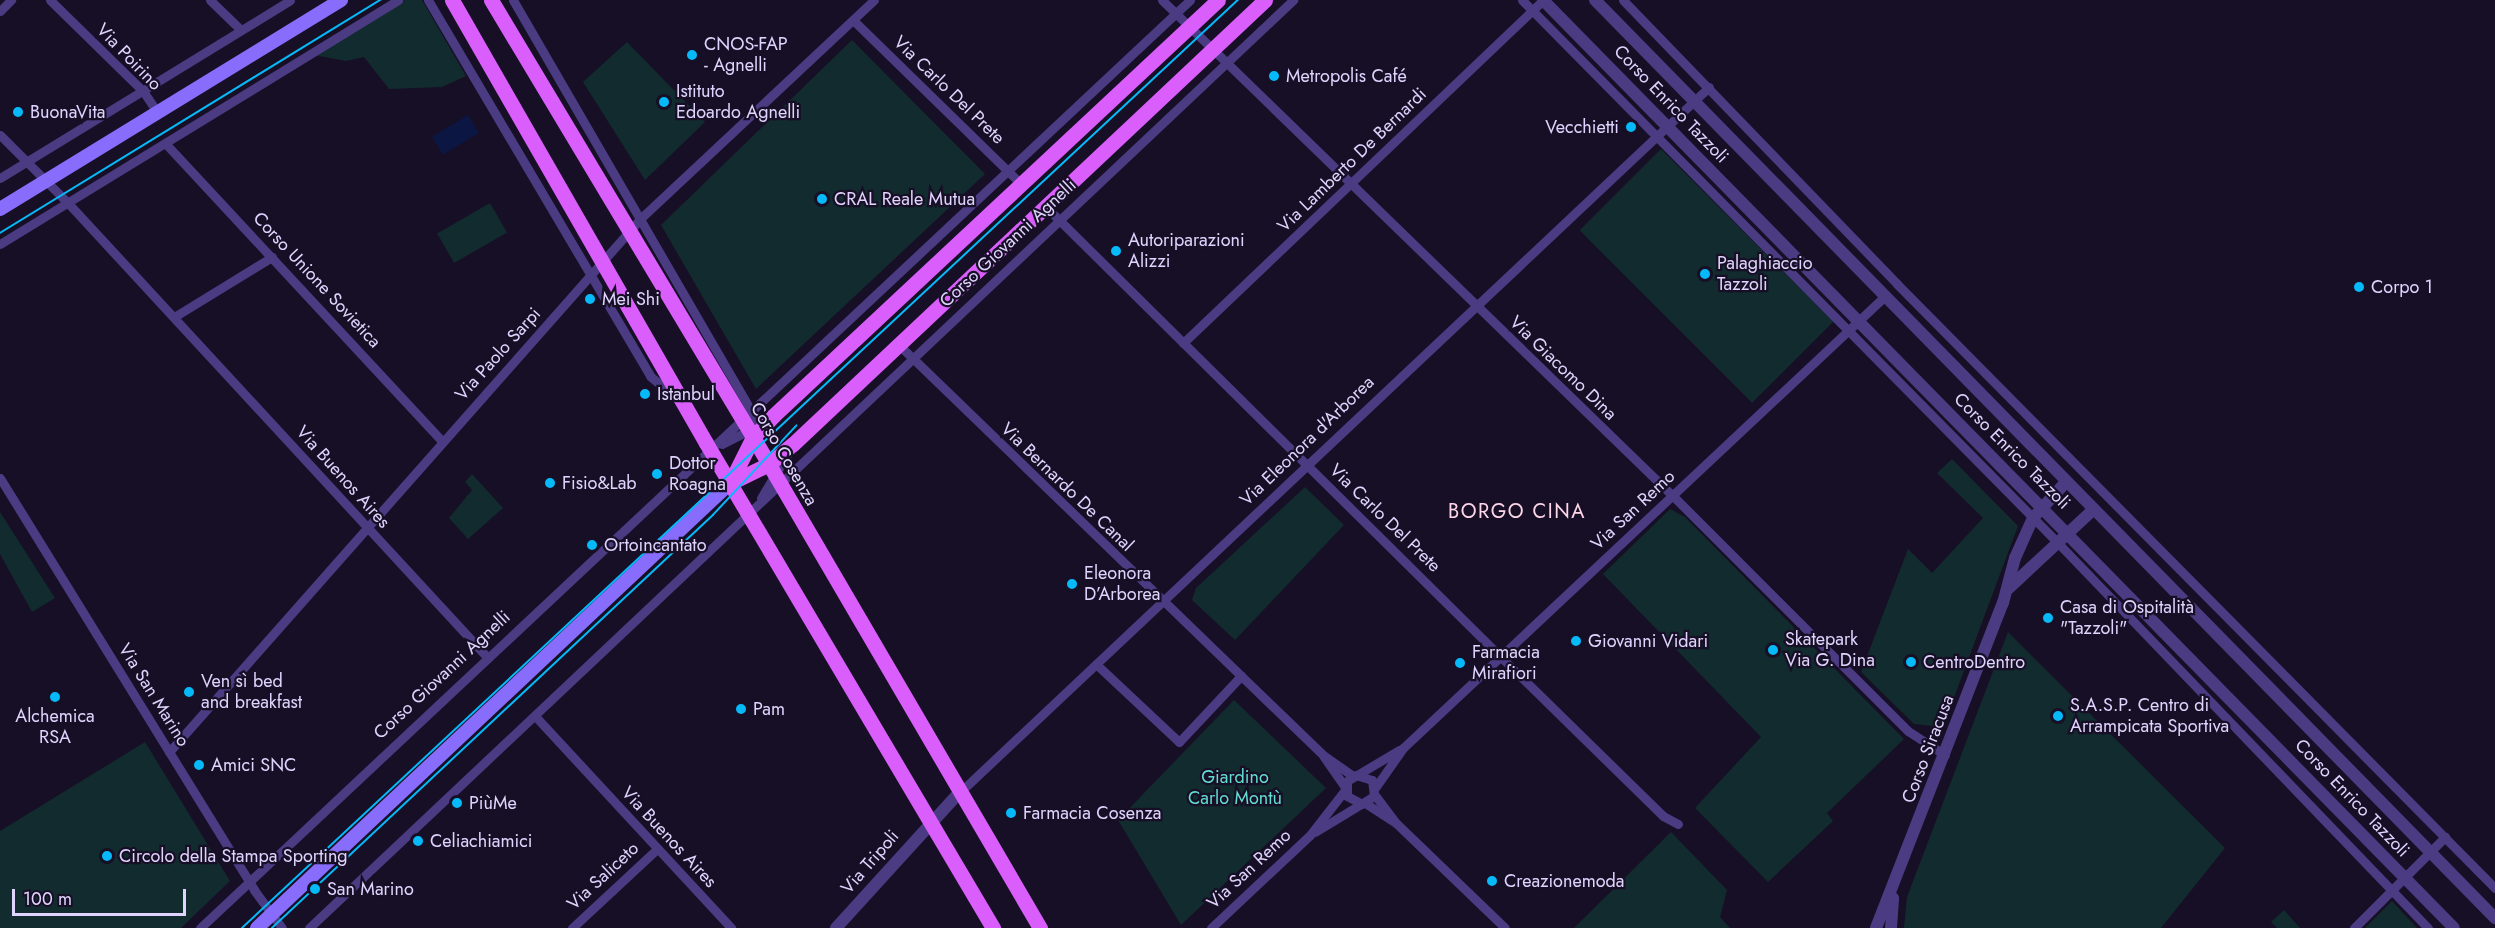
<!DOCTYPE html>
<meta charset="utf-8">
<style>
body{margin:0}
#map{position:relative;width:2495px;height:928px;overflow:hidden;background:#170f25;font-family:Jost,sans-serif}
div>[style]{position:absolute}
.green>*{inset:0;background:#122b2f;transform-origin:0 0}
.water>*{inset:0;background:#0b1642;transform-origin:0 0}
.minor>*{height:9px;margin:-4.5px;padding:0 4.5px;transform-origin:4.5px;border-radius:4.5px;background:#4a3b83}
.tertiary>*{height:12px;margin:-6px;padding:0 6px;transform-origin:6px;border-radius:6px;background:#4a3b83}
.secondary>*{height:14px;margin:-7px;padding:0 7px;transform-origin:7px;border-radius:7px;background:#886dfc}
.primary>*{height:15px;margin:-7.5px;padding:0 7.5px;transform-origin:7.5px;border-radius:7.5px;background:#da5efb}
.tram>*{height:1.5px;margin:-0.75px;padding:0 0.75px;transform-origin:0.75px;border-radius:0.75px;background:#06b9f9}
.dots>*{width:16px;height:16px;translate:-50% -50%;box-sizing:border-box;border:3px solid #170f25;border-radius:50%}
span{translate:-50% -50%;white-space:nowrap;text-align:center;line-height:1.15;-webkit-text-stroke:4.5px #170f25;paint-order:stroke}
.poi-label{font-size:18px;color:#e0d4fe}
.left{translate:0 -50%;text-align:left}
.right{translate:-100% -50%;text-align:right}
.street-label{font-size:18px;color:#e0d4fe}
.park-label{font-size:18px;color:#61ddd2}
.neighbourhood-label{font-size:20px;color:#fed6e9;letter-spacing:1.5px}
.scale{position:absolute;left:12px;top:889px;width:174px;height:27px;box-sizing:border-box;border:3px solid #e0d4fe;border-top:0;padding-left:8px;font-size:18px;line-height:21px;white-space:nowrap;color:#e0d4fe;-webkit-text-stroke:4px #170f25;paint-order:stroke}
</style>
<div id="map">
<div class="green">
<div style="clip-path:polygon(405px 0,422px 0,466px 76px,442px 87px,389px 89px,364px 57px,346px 61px,314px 55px)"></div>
<div style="clip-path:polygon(852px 40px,985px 174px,756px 389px,661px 225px)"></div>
<div style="clip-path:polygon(627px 42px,705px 122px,645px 180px,583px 82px)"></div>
<div style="left:1661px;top:149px;width:244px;height:115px;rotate:45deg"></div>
<div style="left:490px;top:203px;width:34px;height:61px;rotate:60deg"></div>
<div style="clip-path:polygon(1952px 459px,2018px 526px,1943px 727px,1914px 724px,1861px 672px,1908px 549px,1932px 573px,1983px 518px,1937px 473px)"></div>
<div style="clip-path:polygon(472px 474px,503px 508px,468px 539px,449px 518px,472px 490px,465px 482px)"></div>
<div style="clip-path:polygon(1305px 487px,1344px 525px,1235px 640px,1192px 600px,1196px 588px)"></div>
<div style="clip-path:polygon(1670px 509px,1685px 517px,1904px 739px,1827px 813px,1833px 821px,1768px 882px,1695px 808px,1761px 737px,1603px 574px)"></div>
<div style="clip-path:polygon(0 512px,55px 598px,32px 612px,0 554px)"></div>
<div style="clip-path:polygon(2008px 632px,2225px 848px,2161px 928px,1904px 928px,1907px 897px)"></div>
<div style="clip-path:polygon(1234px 700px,1326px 788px,1181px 925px,1118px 820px)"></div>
<div style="clip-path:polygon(145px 742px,230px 881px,181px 928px,0 928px,0 831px)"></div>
<div style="clip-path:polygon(1671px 832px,1727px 890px,1720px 917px,1730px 928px,1574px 928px)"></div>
<div style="clip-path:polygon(2392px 901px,2417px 928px,2365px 928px)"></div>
<div style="clip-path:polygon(2284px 910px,2300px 928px,2277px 928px,2271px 922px)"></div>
</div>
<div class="water">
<div style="left:468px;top:115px;width:21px;height:42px;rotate:59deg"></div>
</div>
<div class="minor">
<div style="left:50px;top:0;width:130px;rotate:44.4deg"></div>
<div style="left:143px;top:91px;width:27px;rotate:56deg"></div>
<div style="left:210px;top:0;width:43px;rotate:44.1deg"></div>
<div style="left:428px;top:0;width:437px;rotate:59.4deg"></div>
<div style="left:650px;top:376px;width:35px;rotate:40deg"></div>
<div style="left:513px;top:0;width:475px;rotate:59.9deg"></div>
<div style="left:751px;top:411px;width:23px;rotate:85deg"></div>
<div style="left:1162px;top:0;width:712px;rotate:44.15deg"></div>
<div style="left:1673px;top:496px;width:332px;rotate:45deg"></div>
<div style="left:1908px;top:731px;width:44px;rotate:33deg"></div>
<div style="left:1522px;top:0;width:763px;rotate:45.37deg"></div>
<div style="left:2058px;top:543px;width:534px;rotate:46.14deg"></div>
<div style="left:1623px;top:0;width:395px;rotate:46deg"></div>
<div style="left:1897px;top:284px;width:850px;rotate:45.29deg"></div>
<div style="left:0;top:11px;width:16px;rotate:-45deg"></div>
<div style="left:853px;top:20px;width:235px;rotate:44.3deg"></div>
<div style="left:0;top:135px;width:96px;rotate:45deg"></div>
<div style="left:68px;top:203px;width:619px;rotate:47.29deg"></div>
<div style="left:165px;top:143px;width:407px;rotate:47.1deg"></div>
<div style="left:0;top:178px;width:340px;rotate:-31.5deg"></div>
<div style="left:1045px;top:206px;width:661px;rotate:44.69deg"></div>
<div style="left:1515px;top:671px;width:207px;rotate:44.4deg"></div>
<div style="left:1663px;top:816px;width:17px;rotate:28deg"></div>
<div style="left:0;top:244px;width:467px;rotate:-31.5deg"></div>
<div style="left:174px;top:317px;width:115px;rotate:-31.5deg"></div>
<div style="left:1183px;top:343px;width:497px;rotate:-43.6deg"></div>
<div style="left:898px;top:344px;width:591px;rotate:44.04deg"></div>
<div style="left:1323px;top:755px;width:37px;rotate:35deg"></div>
<div style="left:722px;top:444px;width:35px;rotate:-27deg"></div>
<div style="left:0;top:478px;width:484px;rotate:58.3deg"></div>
<div style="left:254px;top:890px;width:47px;rotate:53.6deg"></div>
<div style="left:761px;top:498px;width:52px;rotate:-59deg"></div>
<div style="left:1096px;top:664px;width:114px;rotate:43.2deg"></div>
<div style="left:1179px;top:742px;width:91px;rotate:-46.8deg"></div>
<div style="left:535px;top:716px;width:289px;rotate:47.2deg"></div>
<div style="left:169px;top:752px;width:713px;rotate:-48.53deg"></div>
<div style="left:641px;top:218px;width:319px;rotate:-43.1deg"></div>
<div style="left:1324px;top:757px;width:37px;rotate:55deg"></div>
<div style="left:1375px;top:788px;width:49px;rotate:-55deg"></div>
<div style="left:1403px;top:748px;width:661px;rotate:-43.16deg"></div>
<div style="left:959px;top:793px;width:1030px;rotate:-43.27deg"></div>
<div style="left:1374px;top:794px;width:36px;rotate:53deg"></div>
<div style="left:1396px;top:823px;width:151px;rotate:43.9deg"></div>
<div style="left:1365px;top:803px;width:35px;rotate:33deg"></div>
<div style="left:1362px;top:804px;width:17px;rotate:-152deg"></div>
<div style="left:1347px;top:796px;width:15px;rotate:-90deg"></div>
<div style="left:1347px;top:781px;width:61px;rotate:-30.8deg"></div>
<div style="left:1315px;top:832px;width:69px;rotate:-31.4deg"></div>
<div style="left:1374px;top:796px;width:16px;rotate:-97deg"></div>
<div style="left:1372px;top:780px;width:17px;rotate:-163deg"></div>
<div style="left:200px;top:928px;width:1357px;rotate:-43.15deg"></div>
<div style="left:309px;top:928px;width:1353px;rotate:-43.32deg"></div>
<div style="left:572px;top:928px;width:116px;rotate:-42.9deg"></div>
<div style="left:1211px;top:928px;width:136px;rotate:-43.2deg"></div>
<div style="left:1310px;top:835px;width:57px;rotate:-52.1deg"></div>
<div style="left:2354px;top:928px;width:129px;rotate:-45deg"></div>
</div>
<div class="tertiary">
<div style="left:1543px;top:0;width:1300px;rotate:45.53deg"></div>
<div style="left:1595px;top:0;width:1286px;rotate:45.57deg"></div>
<div style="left:2009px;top:588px;width:115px;rotate:-42.9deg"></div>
<div style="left:836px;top:928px;width:183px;rotate:-47.7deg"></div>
<div style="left:1876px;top:928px;width:349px;rotate:-68.7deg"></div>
<div style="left:2003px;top:603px;width:47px;rotate:-75.1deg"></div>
<div style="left:2015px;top:558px;width:44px;rotate:-65.8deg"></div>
<div style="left:2033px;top:518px;width:49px;rotate:-47.5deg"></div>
<div style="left:1891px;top:928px;width:30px;rotate:-86deg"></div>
</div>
<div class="secondary">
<div style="left:0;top:209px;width:400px;rotate:-31.5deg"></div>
<div style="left:257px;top:928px;width:649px;rotate:-43.25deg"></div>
</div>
<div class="primary">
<div style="left:452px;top:0;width:511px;rotate:60.17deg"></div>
<div style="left:706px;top:443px;width:564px;rotate:59.38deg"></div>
<div style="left:491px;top:0;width:510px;rotate:59.06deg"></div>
<div style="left:753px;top:437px;width:569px;rotate:59.69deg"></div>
<div style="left:730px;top:483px;width:43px;rotate:-26deg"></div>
<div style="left:769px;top:464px;width:31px;rotate:-40deg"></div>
<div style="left:793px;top:444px;width:648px;rotate:-43.25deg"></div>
<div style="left:730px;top:483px;width:51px;rotate:-63.4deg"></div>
<div style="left:753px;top:437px;width:29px;rotate:-46deg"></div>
<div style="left:773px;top:416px;width:609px;rotate:-43.07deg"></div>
</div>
<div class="tram">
<div style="left:0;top:233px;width:446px;rotate:-31.5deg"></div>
<div style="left:242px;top:928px;width:1361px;rotate:-42.98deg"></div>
<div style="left:272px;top:928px;width:604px;rotate:-43.12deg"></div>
<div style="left:713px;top:515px;width:122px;rotate:-47deg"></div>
</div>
<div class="dots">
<div style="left:692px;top:55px;background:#06b9f9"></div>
<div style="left:1274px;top:76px;background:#06b9f9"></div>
<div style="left:664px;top:102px;background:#06b9f9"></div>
<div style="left:18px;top:112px;background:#06b9f9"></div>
<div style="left:1631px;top:127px;background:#06b9f9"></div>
<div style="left:822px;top:199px;background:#06b9f9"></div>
<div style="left:1116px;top:251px;background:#06b9f9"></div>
<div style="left:1705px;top:274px;background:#06b9f9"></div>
<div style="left:2359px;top:287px;background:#06b9f9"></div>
<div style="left:590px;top:299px;background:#06b9f9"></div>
<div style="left:645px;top:394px;background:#06b9f9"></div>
<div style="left:657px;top:474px;background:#06b9f9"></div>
<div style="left:550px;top:483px;background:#06b9f9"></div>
<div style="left:592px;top:545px;background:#06b9f9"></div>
<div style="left:1072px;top:584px;background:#06b9f9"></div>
<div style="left:2048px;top:618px;background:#06b9f9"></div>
<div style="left:1576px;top:641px;background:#06b9f9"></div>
<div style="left:1773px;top:650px;background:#06b9f9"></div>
<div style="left:1911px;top:662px;background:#06b9f9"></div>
<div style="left:1460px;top:663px;background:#06b9f9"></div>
<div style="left:189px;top:692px;background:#06b9f9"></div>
<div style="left:55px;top:697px;background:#06b9f9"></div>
<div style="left:741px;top:709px;background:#06b9f9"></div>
<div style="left:2058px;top:716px;background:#06b9f9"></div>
<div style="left:199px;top:765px;background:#06b9f9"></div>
<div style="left:457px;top:803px;background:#06b9f9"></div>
<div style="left:1011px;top:813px;background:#06b9f9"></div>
<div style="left:418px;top:841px;background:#06b9f9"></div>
<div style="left:107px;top:856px;background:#06b9f9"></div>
<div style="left:1492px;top:881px;background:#06b9f9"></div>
<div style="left:315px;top:889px;background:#06b9f9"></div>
</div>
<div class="poi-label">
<span class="left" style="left:704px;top:55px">CNOS-FAP<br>- Agnelli</span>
<span class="left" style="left:1286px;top:76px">Metropolis Café</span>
<span class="left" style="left:676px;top:102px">Istituto<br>Edoardo Agnelli</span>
<span class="left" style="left:30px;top:112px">BuonaVita</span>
<span class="right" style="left:1619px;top:127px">Vecchietti</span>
<span class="left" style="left:834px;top:199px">CRAL Reale Mutua</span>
<span class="left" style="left:1128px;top:251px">Autoriparazioni<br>Alizzi</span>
<span class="left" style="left:1717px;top:274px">Palaghiaccio<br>Tazzoli</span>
<span class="left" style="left:2371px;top:287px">Corpo 1</span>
<span class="left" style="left:602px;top:299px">Mei Shi</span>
<span class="left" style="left:657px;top:394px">Istanbul</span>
<span class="left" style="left:669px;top:474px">Dottor<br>Roagna</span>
<span class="left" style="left:562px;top:483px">Fisio&amp;Lab</span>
<span class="left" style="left:604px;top:545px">Ortoincantato</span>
<span class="left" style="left:1084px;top:584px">Eleonora<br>D’Arborea</span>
<span class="left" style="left:2060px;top:618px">Casa di Ospitalità<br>"Tazzoli"</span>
<span class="left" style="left:1785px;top:650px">Skatepark<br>Via G. Dina</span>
<span class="left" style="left:1588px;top:641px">Giovanni Vidari</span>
<span class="left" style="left:1472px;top:663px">Farmacia<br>Mirafiori</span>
<span class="left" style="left:1923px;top:662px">CentroDentro</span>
<span class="left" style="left:201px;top:692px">Ven sì bed<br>and breakfast</span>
<span class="left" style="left:2070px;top:716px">S.A.S.P. Centro di<br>Arrampicata Sportiva</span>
<span class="left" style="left:753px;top:709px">Pam</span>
<span style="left:55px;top:727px">Alchemica<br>RSA</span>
<span class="left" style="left:211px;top:765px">Amici SNC</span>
<span class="left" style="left:469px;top:803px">PiùMe</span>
<span class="left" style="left:1023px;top:813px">Farmacia Cosenza</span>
<span class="left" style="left:430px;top:841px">Celiachiamici</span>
<span class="left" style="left:119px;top:856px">Circolo della Stampa Sporting</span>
<span class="left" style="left:1504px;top:881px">Creazionemoda</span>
<span class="left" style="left:327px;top:889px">San Marino</span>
</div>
<div class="street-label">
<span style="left:129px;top:57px;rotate:46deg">Via Poirino</span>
<span style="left:949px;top:90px;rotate:44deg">Via Carlo Del Prete</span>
<span style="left:1671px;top:104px;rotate:46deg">Corso Enrico Tazzoli</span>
<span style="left:1352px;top:160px;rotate:-44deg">Via Lamberto De Bernardi</span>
<span style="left:1008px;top:243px;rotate:-43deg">Corso Giovanni Agnelli</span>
<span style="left:317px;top:280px;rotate:47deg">Corso Unione Sovietica</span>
<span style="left:498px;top:354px;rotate:-48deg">Via Paolo Sarpi</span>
<span style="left:1563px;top:368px;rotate:44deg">Via Giacomo Dina</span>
<span style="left:1307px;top:441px;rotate:-44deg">Via Eleonora d'Arborea</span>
<span style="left:2012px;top:451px;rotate:45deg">Corso Enrico Tazzoli</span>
<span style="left:784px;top:454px;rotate:60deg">Corso Cosenza</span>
<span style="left:343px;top:477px;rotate:48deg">Via Buenos Aires</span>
<span style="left:1067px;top:487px;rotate:44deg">Via Bernardo De Canal</span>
<span style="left:1633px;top:510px;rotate:-43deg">Via San Remo</span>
<span style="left:1385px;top:518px;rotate:44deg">Via Carlo Del Prete</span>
<span style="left:442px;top:675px;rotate:-43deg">Corso Giovanni Agnelli</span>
<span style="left:154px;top:695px;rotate:58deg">Via San Marino</span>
<span style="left:1928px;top:749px;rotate:-69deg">Corso Siracusa</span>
<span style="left:2352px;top:798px;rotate:46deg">Corso Enrico Tazzoli</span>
<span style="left:669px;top:837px;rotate:47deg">Via Buenos Aires</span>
<span style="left:870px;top:862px;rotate:-49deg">Via Tripoli</span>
<span style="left:1249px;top:869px;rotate:-43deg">Via San Remo</span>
<span style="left:603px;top:876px;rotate:-43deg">Via Saliceto</span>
</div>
<div class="park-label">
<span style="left:1235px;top:788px">Giardino<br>Carlo Montù</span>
</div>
<div class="neighbourhood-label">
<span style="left:1517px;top:511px">BORGO CINA</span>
</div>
<div class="scale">100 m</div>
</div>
